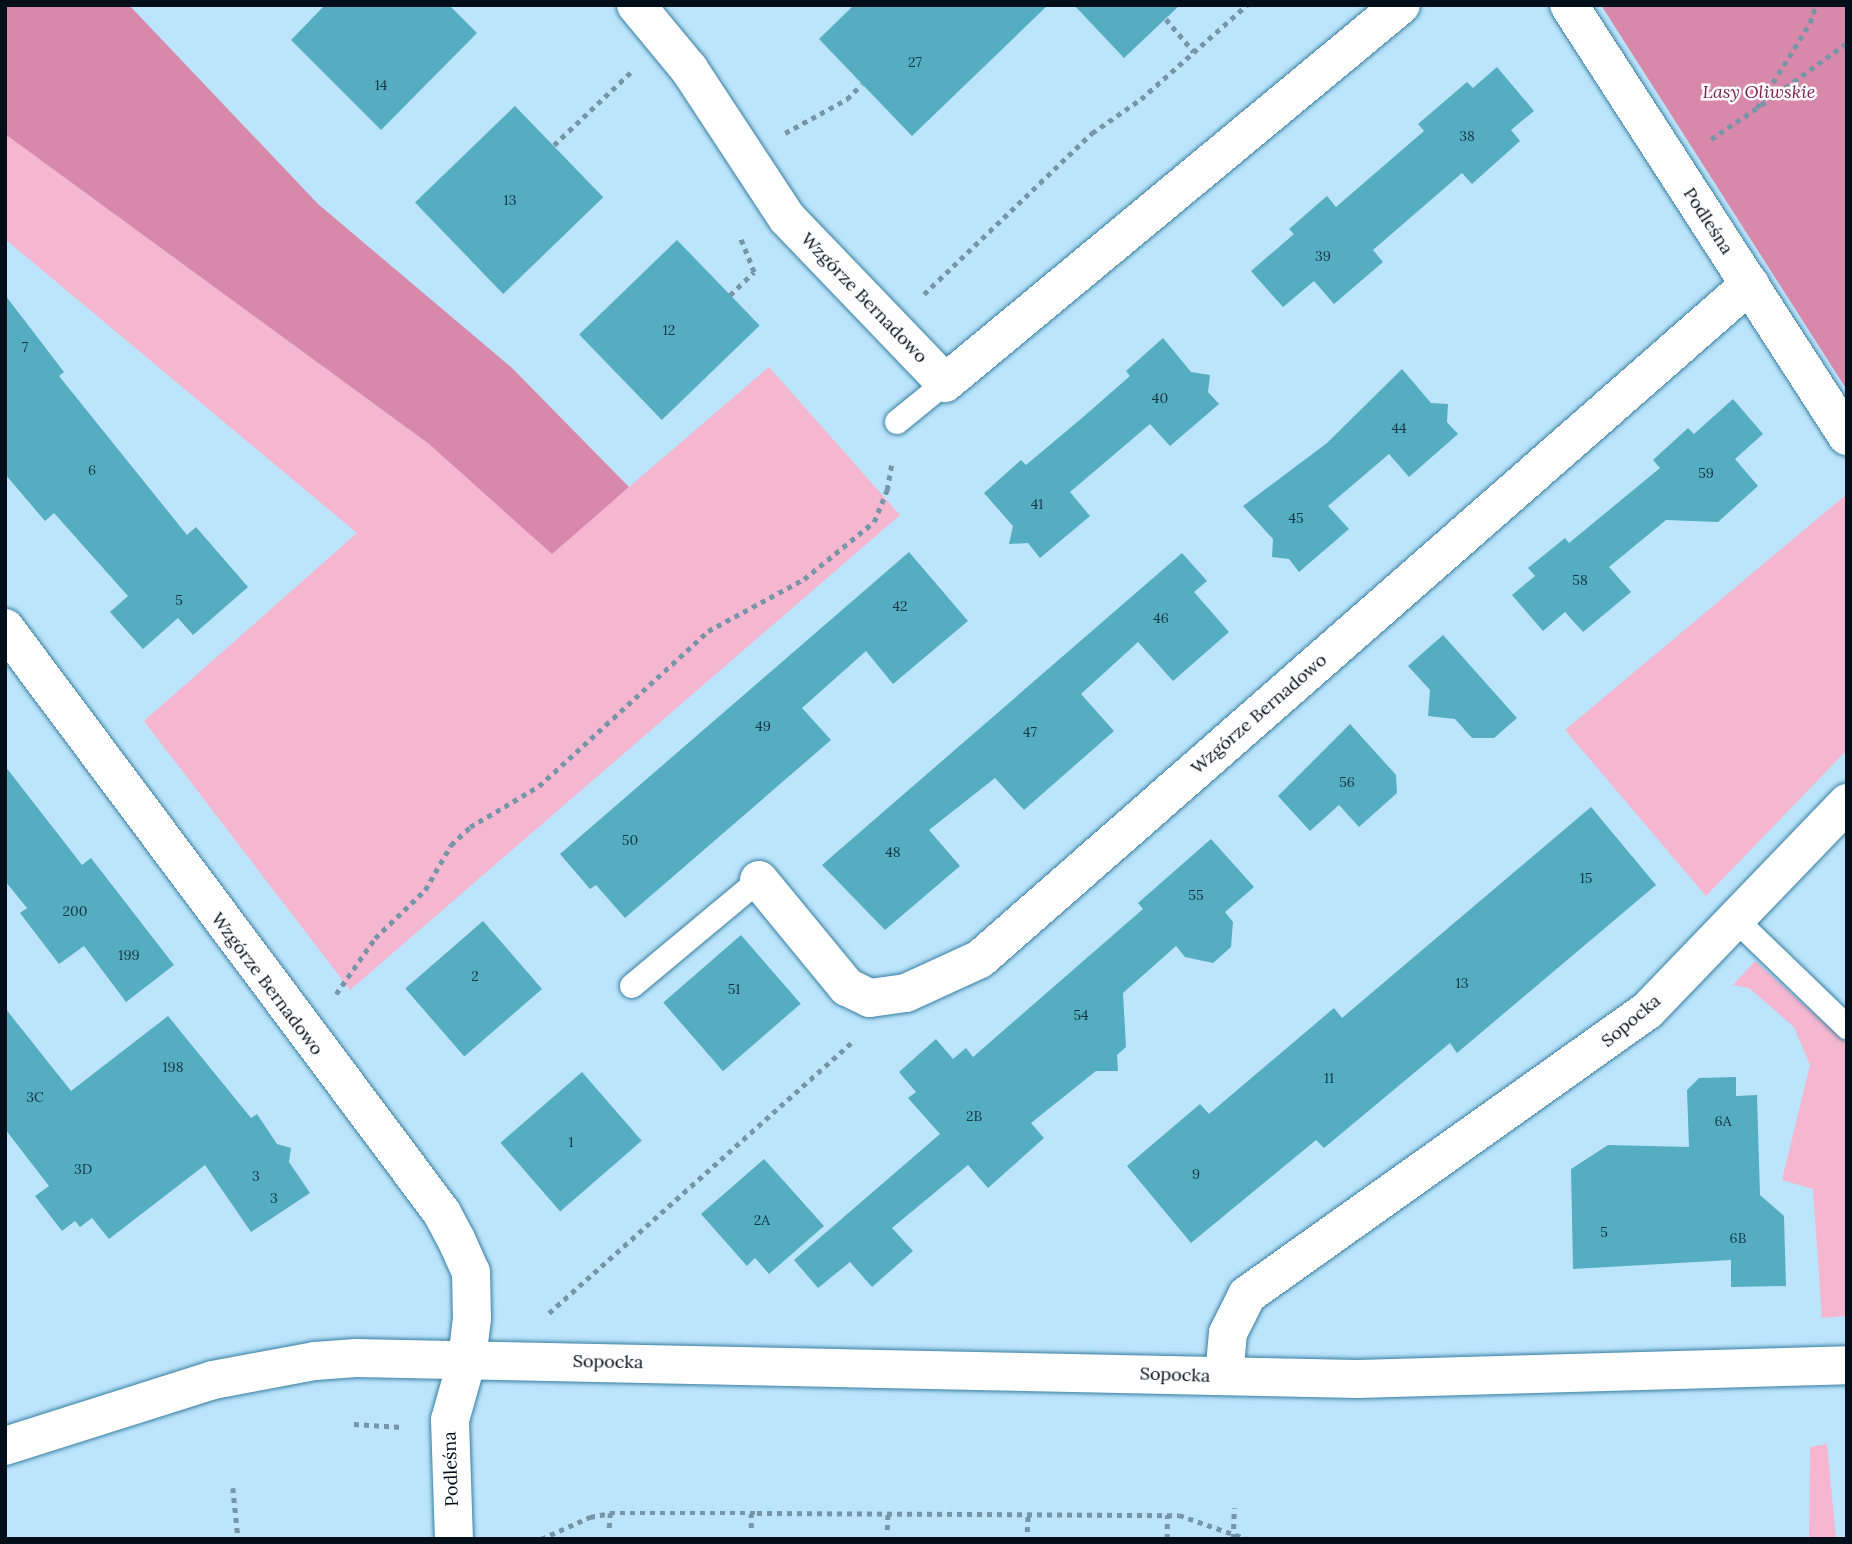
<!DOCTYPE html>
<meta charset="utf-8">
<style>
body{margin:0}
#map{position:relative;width:1852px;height:1544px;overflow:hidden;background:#bce5fc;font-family:Lora,serif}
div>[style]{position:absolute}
.green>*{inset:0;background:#f5b6cf}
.forest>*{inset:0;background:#d889aa}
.building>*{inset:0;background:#54adc0;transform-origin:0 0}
.path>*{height:4.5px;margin-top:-2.25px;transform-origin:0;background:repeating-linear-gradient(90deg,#7695a7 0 5px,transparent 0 10px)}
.roads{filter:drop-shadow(0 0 2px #387fa2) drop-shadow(0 0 2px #387fa2)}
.lane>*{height:24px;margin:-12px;padding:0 12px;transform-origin:12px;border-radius:12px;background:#fff}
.street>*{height:38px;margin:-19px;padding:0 19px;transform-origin:19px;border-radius:19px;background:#fff}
.secondary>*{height:38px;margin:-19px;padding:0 19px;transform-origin:19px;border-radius:19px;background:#fff}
span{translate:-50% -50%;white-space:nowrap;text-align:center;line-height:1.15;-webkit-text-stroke:5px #fff;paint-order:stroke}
.number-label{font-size:14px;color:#153643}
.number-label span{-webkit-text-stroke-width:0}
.park-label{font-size:18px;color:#7b1f4f;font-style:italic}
.street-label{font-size:18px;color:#000e19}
.frame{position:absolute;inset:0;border:7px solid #000e19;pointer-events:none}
</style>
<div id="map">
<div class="green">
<div style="clip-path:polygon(5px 134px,429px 444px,552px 553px,769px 367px,900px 515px,350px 990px,144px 721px,357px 533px,5px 239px)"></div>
<div style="clip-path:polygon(1847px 494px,1847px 750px,1706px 896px,1565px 730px)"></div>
<div style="clip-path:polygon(1755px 961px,1847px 1043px,1847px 1316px,1822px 1318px,1813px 1189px,1782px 1180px,1810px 1065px,1794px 1027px,1749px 988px,1733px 985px)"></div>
<div style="clip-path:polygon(1827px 1444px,1836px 1539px,1809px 1539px,1810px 1447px)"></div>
</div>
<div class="forest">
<div style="clip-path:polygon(5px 5px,129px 5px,318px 204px,512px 368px,629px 487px,552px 554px,429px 444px,5px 134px)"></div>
<div style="clip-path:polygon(1601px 5px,1847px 5px,1847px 390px)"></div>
</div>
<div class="building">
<div style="clip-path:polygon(325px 5px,449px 5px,477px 33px,381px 130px,291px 40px)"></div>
<div style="clip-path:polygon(854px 5px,1048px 5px,912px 136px,819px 39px)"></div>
<div style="clip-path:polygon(1074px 5px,1180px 5px,1124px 58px)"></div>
<div style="clip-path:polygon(1497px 67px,1534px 111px,1511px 130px,1520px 141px,1472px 184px,1462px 173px,1373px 250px,1383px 262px,1334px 304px,1314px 281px,1283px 307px,1251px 271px,1294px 234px,1289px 229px,1327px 196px,1336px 207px,1424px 131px,1418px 124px,1467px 82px,1473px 88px)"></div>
<div style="left:515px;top:106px;width:127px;height:139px;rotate:46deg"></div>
<div style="left:677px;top:240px;width:119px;height:136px;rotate:46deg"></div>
<div style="clip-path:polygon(5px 295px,64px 372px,59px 376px,187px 535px,196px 527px,248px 587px,193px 635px,178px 618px,143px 649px,110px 612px,128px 596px,54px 513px,45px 521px,5px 474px)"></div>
<div style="clip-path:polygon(1163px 338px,1191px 372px,1210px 375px,1208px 392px,1219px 404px,1170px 446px,1150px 424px,1070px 492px,1090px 516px,1040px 558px,1028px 543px,1009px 544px,1013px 526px,984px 493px,1021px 460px,1026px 465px,1082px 418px,1130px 376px,1126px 371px)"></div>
<div style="clip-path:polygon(1402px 369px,1431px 403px,1448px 404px,1447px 422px,1458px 434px,1409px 477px,1389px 454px,1328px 506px,1349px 529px,1299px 572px,1289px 559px,1272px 557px,1273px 539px,1243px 506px,1327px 443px)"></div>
<div style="clip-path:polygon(1733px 399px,1763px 434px,1735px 459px,1758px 486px,1718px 522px,1666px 520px,1609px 567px,1631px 592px,1583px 632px,1565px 612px,1543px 631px,1512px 595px,1535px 576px,1528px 568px,1565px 538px,1569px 543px,1660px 468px,1653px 460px,1688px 428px,1694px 434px)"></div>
<div style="clip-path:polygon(909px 552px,968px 621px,893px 684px,866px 651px,802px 708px,831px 740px,625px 918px,596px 885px,590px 889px,560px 854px)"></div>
<div style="clip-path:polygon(1182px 553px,1207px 581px,1194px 592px,1229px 632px,1173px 681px,1138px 642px,1081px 694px,1114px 731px,1024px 810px,995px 778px,929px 830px,960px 866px,885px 930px,822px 865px)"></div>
<div style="clip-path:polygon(1443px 635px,1517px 718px,1494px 738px,1472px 738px,1455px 719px,1428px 716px,1430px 690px,1408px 666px)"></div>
<div style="clip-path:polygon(1350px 724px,1396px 775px,1397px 793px,1359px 827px,1339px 805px,1310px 831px,1278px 796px)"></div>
<div style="clip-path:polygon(5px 766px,82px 865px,91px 858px,174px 965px,126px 1002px,84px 946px,59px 964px,20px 913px,27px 908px,5px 881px)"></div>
<div style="clip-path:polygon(1591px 807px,1656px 885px,1457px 1053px,1450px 1043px,1324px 1148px,1316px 1140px,1191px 1243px,1127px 1166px,1200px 1104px,1209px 1114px,1334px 1008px,1342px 1018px)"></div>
<div style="clip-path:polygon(1211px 839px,1254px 887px,1225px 912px,1233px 922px,1231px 947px,1213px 963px,1185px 957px,1176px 946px,1123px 993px,1126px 1047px,1117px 1055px,1118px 1071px,1096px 1071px,1031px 1123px,1044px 1138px,988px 1188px,968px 1165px,892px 1228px,913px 1251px,872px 1287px,850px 1262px,818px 1288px,794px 1260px,940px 1134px,908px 1098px,916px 1092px,899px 1072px,936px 1039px,953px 1059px,966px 1048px,973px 1057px,1143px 909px,1138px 903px)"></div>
<div style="left:483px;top:921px;width:90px;height:103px;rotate:49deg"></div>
<div style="left:741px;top:935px;width:91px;height:103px;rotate:49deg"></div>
<div style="clip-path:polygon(5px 1008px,71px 1091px,168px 1016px,251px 1118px,257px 1114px,277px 1144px,291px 1148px,289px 1162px,310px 1193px,251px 1232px,205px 1165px,109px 1239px,92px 1218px,80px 1227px,75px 1221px,62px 1231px,35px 1196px,49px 1186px,5px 1129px)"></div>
<div style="left:582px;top:1072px;width:91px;height:108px;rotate:49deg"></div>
<div style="clip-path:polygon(1736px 1077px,1736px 1096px,1757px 1095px,1760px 1195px,1784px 1216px,1786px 1286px,1731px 1287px,1731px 1260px,1573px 1269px,1571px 1169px,1608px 1145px,1689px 1147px,1687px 1090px,1699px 1078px)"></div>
<div style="clip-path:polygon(764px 1159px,824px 1226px,769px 1274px,755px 1258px,747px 1266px,701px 1214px)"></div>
</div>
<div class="path">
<div style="left:1166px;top:19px;width:43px;rotate:49.7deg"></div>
<div style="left:1761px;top:105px;width:106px;rotate:-35.8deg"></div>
<div style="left:785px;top:133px;width:71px;rotate:-28.7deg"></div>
<div style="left:847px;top:99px;width:21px;rotate:-45deg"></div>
<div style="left:1711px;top:139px;width:55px;rotate:-34deg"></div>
<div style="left:1757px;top:108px;width:100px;rotate:-58.1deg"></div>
<div style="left:1810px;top:23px;width:19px;rotate:-72deg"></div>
<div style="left:554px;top:145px;width:106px;rotate:-43.5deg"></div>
<div style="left:924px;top:294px;width:233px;rotate:-43.8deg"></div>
<div style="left:1092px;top:133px;width:60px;rotate:-34.8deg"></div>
<div style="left:1141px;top:99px;width:142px;rotate:-41.6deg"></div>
<div style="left:730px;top:295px;width:33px;rotate:-44deg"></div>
<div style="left:754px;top:272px;width:37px;rotate:-112deg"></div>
<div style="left:336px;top:994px;width:68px;rotate:-55.1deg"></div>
<div style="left:375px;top:938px;width:69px;rotate:-43.8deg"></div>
<div style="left:425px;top:890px;width:52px;rotate:-60deg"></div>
<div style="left:451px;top:845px;width:26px;rotate:-43deg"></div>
<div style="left:470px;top:827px;width:80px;rotate:-30.7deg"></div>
<div style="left:539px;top:786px;width:229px;rotate:-42.5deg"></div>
<div style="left:708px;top:631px;width:109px;rotate:-28.4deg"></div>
<div style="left:804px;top:579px;width:90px;rotate:-39.2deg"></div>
<div style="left:874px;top:522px;width:35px;rotate:-68deg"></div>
<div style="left:887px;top:490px;width:29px;rotate:-80deg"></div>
<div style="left:549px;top:1313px;width:408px;rotate:-41.8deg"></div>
<div style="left:354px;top:1424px;width:48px;rotate:3.6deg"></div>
<div style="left:233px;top:1488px;width:48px;rotate:84.1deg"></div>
<div style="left:609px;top:1528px;width:15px;rotate:-86deg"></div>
<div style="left:751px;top:1528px;width:14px;rotate:-90deg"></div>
<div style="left:887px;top:1530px;width:17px;rotate:-87deg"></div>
<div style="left:1027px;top:1532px;width:18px;rotate:-87deg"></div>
<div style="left:541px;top:1539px;width:54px;rotate:-24.2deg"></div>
<div style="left:590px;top:1517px;width:20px;rotate:-11deg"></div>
<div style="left:610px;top:1513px;width:147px"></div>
<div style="left:757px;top:1513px;width:422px;rotate:0.3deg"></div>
<div style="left:1179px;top:1515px;width:72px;rotate:19.4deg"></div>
<div style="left:1167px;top:1539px;width:24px;rotate:-90deg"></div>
<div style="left:1233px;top:1539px;width:31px;rotate:-88deg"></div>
</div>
<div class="roads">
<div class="lane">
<div style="left:897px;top:422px;width:62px;rotate:-39.1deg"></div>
<div style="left:1735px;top:919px;width:156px;rotate:44deg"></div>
<div style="left:632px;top:986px;width:165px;rotate:-39.8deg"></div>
</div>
<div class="street">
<div style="left:636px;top:5px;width:83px;rotate:50.4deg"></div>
<div style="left:689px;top:69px;width:178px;rotate:56.7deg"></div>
<div style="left:787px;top:218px;width:228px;rotate:46.2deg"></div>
<div style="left:945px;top:383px;width:592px;rotate:-39.66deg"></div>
<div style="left:1569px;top:5px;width:513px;rotate:57.18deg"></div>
<div style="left:5px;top:628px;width:730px;rotate:53.24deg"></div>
<div style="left:442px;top:1213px;width:30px;rotate:62deg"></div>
<div style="left:456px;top:1239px;width:36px;rotate:66deg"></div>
<div style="left:471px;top:1272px;width:46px;rotate:88.8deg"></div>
<div style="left:472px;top:1318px;width:42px;rotate:96.8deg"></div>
<div style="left:467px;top:1360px;width:62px;rotate:105.8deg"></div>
<div style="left:450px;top:1420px;width:119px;rotate:88.1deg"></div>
<div style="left:759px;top:880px;width:139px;rotate:50.6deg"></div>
<div style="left:847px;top:987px;width:25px;rotate:26deg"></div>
<div style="left:870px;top:998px;width:36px;rotate:-8deg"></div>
<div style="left:906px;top:993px;width:81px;rotate:-24.7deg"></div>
<div style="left:980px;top:959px;width:1024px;rotate:-41.24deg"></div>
<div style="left:1224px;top:1376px;width:43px;rotate:-84.7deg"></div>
<div style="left:1228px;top:1333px;width:42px;rotate:-63.4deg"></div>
<div style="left:1247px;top:1295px;width:491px;rotate:-35.4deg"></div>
<div style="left:1647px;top:1011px;width:289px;rotate:-46.1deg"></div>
</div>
<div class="secondary">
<div style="left:5px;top:1446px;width:218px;rotate:-17.6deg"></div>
<div style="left:213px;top:1380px;width:104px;rotate:-10.6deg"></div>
<div style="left:315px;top:1361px;width:41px;rotate:-4.2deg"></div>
<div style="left:356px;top:1358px;width:1001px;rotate:1.2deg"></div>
<div style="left:1357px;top:1379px;width:490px;rotate:-1.6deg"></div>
</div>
</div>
<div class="number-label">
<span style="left:915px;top:62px">27</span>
<span style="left:381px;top:85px">14</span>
<span style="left:1467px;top:136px">38</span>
<span style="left:510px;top:200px">13</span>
<span style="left:1323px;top:256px">39</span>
<span style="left:669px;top:330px">12</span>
<span style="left:25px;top:347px">7</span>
<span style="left:1160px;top:398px">40</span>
<span style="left:1399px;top:428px">44</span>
<span style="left:92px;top:470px">6</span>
<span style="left:1706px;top:473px">59</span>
<span style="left:1037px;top:504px">41</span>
<span style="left:1296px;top:518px">45</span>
<span style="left:1580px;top:580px">58</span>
<span style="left:179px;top:600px">5</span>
<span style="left:900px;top:606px">42</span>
<span style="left:1161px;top:618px">46</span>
<span style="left:763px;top:726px">49</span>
<span style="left:1030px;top:732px">47</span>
<span style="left:1347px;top:782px">56</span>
<span style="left:630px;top:840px">50</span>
<span style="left:893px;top:852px">48</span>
<span style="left:1586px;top:878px">15</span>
<span style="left:1196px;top:895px">55</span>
<span style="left:75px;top:911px">200</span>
<span style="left:129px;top:955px">199</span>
<span style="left:475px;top:976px">2</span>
<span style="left:1462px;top:983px">13</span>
<span style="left:734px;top:989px">51</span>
<span style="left:1081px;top:1015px">54</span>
<span style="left:173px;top:1067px">198</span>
<span style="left:1329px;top:1078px">11</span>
<span style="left:35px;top:1097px">3C</span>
<span style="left:974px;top:1116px">2B</span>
<span style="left:1723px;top:1121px">6A</span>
<span style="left:571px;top:1142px">1</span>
<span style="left:83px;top:1169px">3D</span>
<span style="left:1196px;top:1174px">9</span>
<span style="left:256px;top:1176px">3</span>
<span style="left:274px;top:1198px">3</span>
<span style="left:762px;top:1220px">2A</span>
<span style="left:1604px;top:1232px">5</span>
<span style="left:1738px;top:1238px">6B</span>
</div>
<div class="park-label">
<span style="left:1759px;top:92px">Lasy Oliwskie</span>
</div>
<div class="street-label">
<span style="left:1708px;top:221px;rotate:57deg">Podleśna</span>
<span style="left:864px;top:298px;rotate:46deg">Wzgórze Bernadowo</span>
<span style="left:1259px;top:714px;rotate:-41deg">Wzgórze Bernadowo</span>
<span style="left:267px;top:984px;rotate:53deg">Wzgórze Bernadowo</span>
<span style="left:1631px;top:1021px;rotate:-40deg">Sopocka</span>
<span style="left:608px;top:1362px;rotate:1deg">Sopocka</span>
<span style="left:1175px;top:1375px;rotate:2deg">Sopocka</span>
<span style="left:451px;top:1469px;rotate:-92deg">Podleśna</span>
</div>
<div class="frame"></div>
</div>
